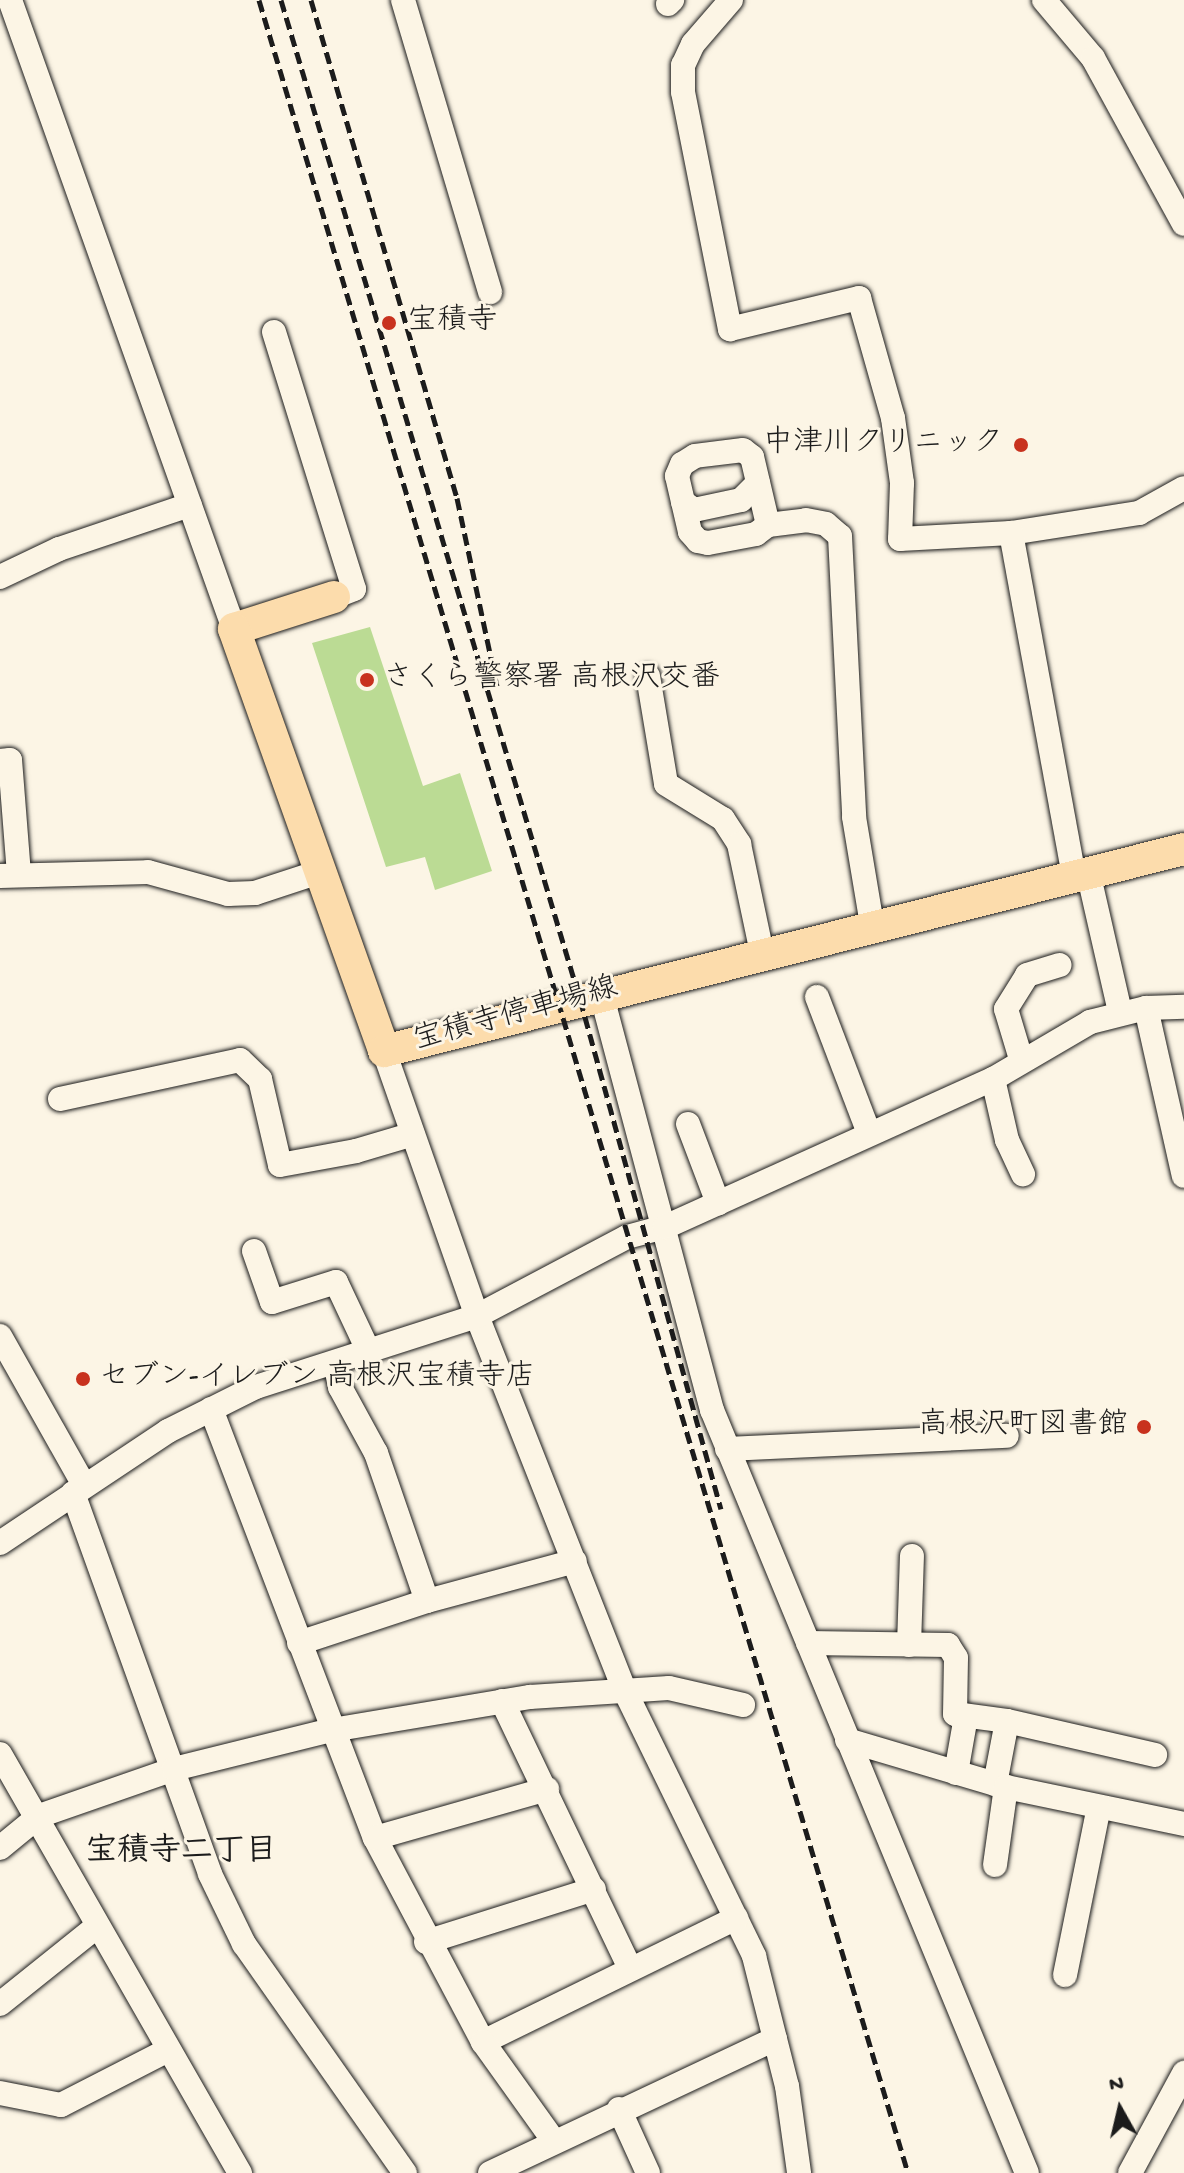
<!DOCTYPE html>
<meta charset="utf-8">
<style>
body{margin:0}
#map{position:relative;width:1184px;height:2173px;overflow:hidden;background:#fcf5e5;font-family:"Gochi Hand","Klee One",sans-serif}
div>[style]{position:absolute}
.green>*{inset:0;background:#bbdb94}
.roads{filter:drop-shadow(0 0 2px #1c1c1c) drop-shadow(0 0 2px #1c1c1c)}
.minor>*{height:24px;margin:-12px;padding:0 12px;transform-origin:12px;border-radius:12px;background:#fcf5e5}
.major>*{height:32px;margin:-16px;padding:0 16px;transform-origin:16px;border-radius:16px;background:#fcdcac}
.rail>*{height:5px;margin-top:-2.5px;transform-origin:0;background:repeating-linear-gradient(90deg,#1c1c1c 0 12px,transparent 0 18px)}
.dots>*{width:22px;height:22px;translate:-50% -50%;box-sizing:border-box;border:4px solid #fcf5e5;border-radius:50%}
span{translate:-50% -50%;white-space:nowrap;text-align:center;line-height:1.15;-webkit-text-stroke:6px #fcf5e5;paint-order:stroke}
.poi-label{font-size:30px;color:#1c1c1c}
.left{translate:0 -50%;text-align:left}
.right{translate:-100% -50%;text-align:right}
.street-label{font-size:30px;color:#1c1c1c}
.neighbourhood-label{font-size:32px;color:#1c1c1c;font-weight:700}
.north{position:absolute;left:1080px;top:2069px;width:80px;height:80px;-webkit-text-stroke:6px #fcf5e5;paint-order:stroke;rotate:352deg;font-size:22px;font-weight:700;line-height:32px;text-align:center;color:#1c1c1c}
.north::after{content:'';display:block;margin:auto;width:28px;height:36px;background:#1c1c1c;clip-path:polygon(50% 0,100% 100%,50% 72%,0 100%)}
</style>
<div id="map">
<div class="green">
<div style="clip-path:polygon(370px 627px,423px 786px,460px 773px,492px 871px,435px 890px,425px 857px,386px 867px,312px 643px)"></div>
</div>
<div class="roads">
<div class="minor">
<div style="left:10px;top:0;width:668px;rotate:70.4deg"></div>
<div style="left:403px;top:0;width:305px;rotate:73.4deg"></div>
<div style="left:731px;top:0;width:58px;rotate:130.8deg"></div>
<div style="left:693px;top:44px;width:23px;rotate:115deg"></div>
<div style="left:683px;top:65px;width:27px;rotate:90deg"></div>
<div style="left:683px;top:92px;width:242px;rotate:78.8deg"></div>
<div style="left:730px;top:329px;width:133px;rotate:-13.5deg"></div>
<div style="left:859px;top:298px;width:125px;rotate:74.2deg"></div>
<div style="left:893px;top:418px;width:66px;rotate:82.1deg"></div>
<div style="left:902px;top:483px;width:56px;rotate:92deg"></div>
<div style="left:900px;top:539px;width:111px;rotate:-3.1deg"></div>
<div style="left:1011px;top:533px;width:130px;rotate:-8.9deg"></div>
<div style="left:1139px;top:513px;width:51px;rotate:-29.1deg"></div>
<div style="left:1044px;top:0;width:76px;rotate:49.8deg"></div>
<div style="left:1093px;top:58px;width:189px;rotate:61.3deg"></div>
<div style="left:668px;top:4px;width:6px;rotate:-45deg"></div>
<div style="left:274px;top:332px;width:269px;rotate:72.7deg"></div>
<div style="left:354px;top:589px;width:22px;rotate:158deg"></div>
<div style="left:683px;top:502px;width:14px;rotate:36deg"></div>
<div style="left:694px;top:510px;width:48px;rotate:-12deg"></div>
<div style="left:741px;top:500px;width:24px;rotate:-45deg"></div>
<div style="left:768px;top:525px;width:70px;rotate:-103.2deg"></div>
<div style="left:752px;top:457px;width:11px;rotate:-142deg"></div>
<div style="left:743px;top:450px;width:48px;rotate:172.9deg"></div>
<div style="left:695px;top:456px;width:15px;rotate:148deg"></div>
<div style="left:682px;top:464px;width:13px;rotate:113deg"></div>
<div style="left:677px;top:476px;width:57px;rotate:76.9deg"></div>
<div style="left:690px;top:532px;width:12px;rotate:48deg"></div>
<div style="left:698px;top:541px;width:10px;rotate:11deg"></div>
<div style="left:708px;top:543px;width:49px;rotate:-10.6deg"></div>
<div style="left:756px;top:534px;width:15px;rotate:-37deg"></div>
<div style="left:768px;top:525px;width:38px;rotate:-7deg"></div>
<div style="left:806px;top:520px;width:20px;rotate:11deg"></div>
<div style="left:826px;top:524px;width:18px;rotate:41deg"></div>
<div style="left:840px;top:536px;width:281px;rotate:87.1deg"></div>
<div style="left:854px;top:817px;width:109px;rotate:80.5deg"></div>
<div style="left:1011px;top:533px;width:348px;rotate:79.6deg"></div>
<div style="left:0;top:577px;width:65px;rotate:-25.4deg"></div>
<div style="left:59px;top:549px;width:138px;rotate:-18.6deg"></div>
<div style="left:648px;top:676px;width:109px;rotate:80.5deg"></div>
<div style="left:666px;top:784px;width:67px;rotate:31.6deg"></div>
<div style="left:723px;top:819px;width:30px;rotate:57deg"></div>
<div style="left:739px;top:844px;width:111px;rotate:78.1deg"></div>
<div style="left:0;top:761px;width:10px;rotate:-6deg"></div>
<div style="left:10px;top:760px;width:115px;rotate:85.5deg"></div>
<div style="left:1088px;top:872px;width:144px;rotate:77.1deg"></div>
<div style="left:0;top:876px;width:148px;rotate:-1.5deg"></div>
<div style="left:148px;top:872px;width:83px;rotate:15.4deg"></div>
<div style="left:228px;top:894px;width:27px;rotate:-2deg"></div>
<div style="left:255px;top:893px;width:67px;rotate:-18.2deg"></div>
<div style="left:601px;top:993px;width:432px;rotate:75.1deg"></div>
<div style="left:712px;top:1410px;width:825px;rotate:67.57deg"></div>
<div style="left:817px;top:997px;width:146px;rotate:69.1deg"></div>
<div style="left:1146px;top:1008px;width:172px;rotate:77.3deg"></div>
<div style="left:384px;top:1051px;width:281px;rotate:70.7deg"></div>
<div style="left:477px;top:1316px;width:403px;rotate:68.5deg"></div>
<div style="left:625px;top:1691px;width:295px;rotate:64deg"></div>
<div style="left:754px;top:1956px;width:134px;rotate:75.8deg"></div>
<div style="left:787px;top:2086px;width:88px;rotate:82.1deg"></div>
<div style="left:1021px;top:1059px;width:52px;rotate:-106.7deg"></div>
<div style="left:1006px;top:1009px;width:40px;rotate:-58deg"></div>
<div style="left:1027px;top:975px;width:34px;rotate:-17deg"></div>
<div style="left:993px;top:1079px;width:63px;rotate:77.1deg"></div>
<div style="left:1007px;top:1140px;width:38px;rotate:65deg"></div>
<div style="left:60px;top:1099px;width:184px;rotate:-12.2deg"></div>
<div style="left:240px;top:1060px;width:28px;rotate:44deg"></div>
<div style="left:260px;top:1079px;width:88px;rotate:76.9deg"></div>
<div style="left:280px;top:1165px;width:77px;rotate:-10.4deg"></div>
<div style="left:356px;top:1151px;width:59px;rotate:-16.6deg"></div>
<div style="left:688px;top:1124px;width:85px;rotate:69.2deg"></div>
<div style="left:254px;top:1251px;width:54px;rotate:70.6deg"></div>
<div style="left:272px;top:1302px;width:67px;rotate:-17.4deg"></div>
<div style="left:336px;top:1282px;width:77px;rotate:64.8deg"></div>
<div style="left:0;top:1336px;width:171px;rotate:60.6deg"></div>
<div style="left:211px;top:1409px;width:459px;rotate:69.1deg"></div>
<div style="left:375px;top:1838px;width:231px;rotate:62.1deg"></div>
<div style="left:483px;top:2042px;width:282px;rotate:-26.1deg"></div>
<div style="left:727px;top:1449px;width:280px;rotate:-2.7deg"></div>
<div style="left:73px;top:1493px;width:405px;rotate:70.2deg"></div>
<div style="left:210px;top:1874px;width:78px;rotate:64.1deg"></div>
<div style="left:244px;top:1944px;width:280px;rotate:54.9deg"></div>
<div style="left:0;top:1543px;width:202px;rotate:-33.7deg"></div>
<div style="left:168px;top:1431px;width:98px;rotate:-26.6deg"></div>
<div style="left:256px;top:1387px;width:232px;rotate:-17.8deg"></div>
<div style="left:477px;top:1316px;width:170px;rotate:-27.8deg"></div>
<div style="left:627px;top:1237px;width:39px;rotate:-15deg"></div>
<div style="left:665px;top:1227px;width:360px;rotate:-24.3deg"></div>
<div style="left:993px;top:1079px;width:113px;rotate:-30.4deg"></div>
<div style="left:1090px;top:1022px;width:58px;rotate:-14deg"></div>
<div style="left:1146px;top:1008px;width:38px;rotate:-2deg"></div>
<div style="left:427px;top:1601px;width:153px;rotate:-15.1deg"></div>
<div style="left:299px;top:1643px;width:135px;rotate:-18.2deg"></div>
<div style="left:427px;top:1601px;width:157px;rotate:-109deg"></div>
<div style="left:376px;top:1453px;width:75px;rotate:-118.6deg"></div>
<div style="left:340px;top:1387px;width:25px;rotate:-101deg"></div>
<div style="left:808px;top:1643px;width:140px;rotate:0.8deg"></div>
<div style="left:948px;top:1645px;width:15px;rotate:58deg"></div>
<div style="left:956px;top:1658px;width:56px;rotate:91deg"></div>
<div style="left:955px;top:1714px;width:52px;rotate:7.7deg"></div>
<div style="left:1007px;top:1721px;width:152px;rotate:12.9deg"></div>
<div style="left:909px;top:1645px;width:89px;rotate:-88.1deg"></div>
<div style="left:502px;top:1701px;width:296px;rotate:64.4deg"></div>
<div style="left:847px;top:1740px;width:166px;rotate:16.5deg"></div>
<div style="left:1006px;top:1787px;width:182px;rotate:11.7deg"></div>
<div style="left:0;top:1754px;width:483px;rotate:60.2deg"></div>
<div style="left:956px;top:1773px;width:58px;rotate:-80deg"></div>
<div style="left:995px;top:1784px;width:64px;rotate:-79.2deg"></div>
<div style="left:375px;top:1838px;width:179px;rotate:-15.9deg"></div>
<div style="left:0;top:1848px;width:50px;rotate:-39.4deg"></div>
<div style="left:39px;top:1816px;width:143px;rotate:-19.2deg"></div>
<div style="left:174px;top:1769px;width:163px;rotate:-13.9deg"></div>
<div style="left:332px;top:1730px;width:201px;rotate:-9.5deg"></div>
<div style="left:530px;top:1697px;width:139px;rotate:-3.7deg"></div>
<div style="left:669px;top:1688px;width:76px;rotate:12.9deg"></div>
<div style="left:995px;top:1865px;width:79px;rotate:-82deg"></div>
<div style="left:426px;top:1942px;width:176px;rotate:-17.5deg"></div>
<div style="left:1065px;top:1975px;width:171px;rotate:-78.6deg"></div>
<div style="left:0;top:2004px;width:123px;rotate:-38.7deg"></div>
<div style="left:483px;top:2042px;width:122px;rotate:54.4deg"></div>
<div style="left:0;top:2093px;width:62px;rotate:11.1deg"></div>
<div style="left:61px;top:2105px;width:118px;rotate:-27.2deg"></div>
<div style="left:619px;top:2109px;width:70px;rotate:65.6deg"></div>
<div style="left:490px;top:2173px;width:315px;rotate:-25.2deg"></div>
<div style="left:1130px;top:2173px;width:114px;rotate:-61.6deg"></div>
</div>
<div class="major">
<div style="left:334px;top:597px;width:105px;rotate:162.3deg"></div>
<div style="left:234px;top:629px;width:448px;rotate:70.4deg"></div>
<div style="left:384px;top:1051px;width:825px;rotate:-14.17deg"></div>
</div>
</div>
<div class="rail">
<div style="left:259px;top:0;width:2268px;rotate:73.37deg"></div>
<div style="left:281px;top:0;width:1043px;rotate:73.34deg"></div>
<div style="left:580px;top:999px;width:529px;rotate:74.55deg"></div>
<div style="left:311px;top:0;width:519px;rotate:73.66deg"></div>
<div style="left:457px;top:498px;width:197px;rotate:78deg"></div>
</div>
<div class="dots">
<div style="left:389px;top:323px;background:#c8321e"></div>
<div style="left:1021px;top:445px;background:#c8321e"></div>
<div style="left:367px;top:680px;background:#c8321e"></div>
<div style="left:83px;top:1379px;background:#c8321e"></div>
<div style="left:1144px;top:1427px;background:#c8321e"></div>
</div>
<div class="poi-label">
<span class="left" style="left:407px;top:323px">宝積寺</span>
<span class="right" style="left:1003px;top:445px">中津川クリニック</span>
<span class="left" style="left:383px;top:680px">さくら警察署 高根沢交番</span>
<span class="left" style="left:99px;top:1379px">セブン-イレブン 高根沢宝積寺店</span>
<span class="right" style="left:1128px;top:1427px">高根沢町図書館</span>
</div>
<div class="street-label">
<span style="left:516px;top:1016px;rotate:-15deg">宝積寺停車場線</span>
</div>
<div class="neighbourhood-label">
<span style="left:181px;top:1853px">宝積寺二丁目</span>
</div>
<div class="north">N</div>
</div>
